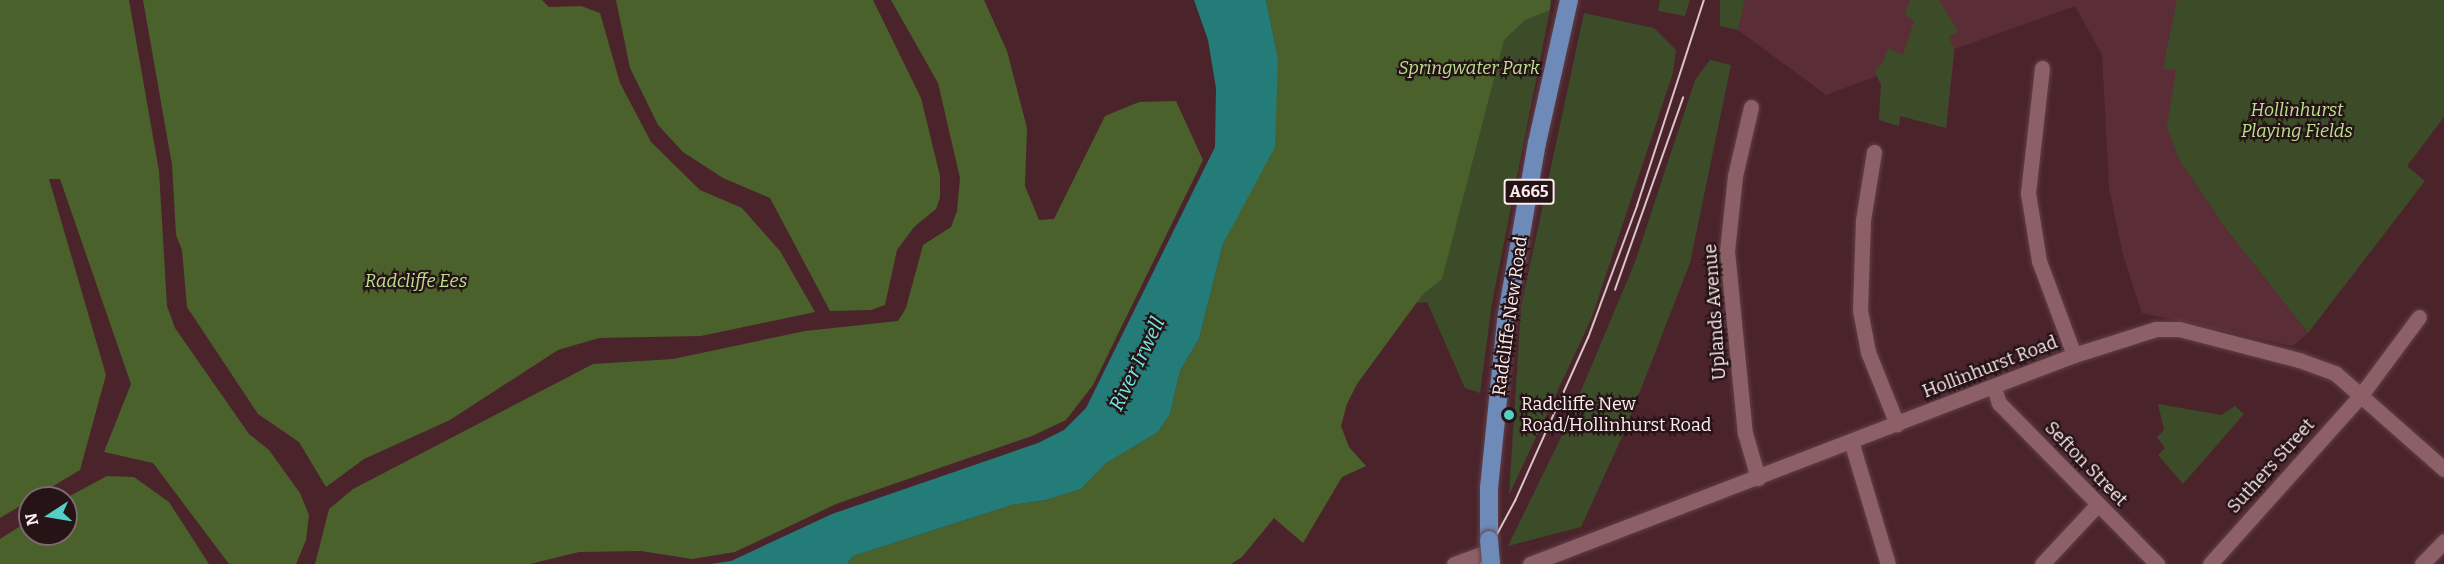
<!DOCTYPE html>
<style>
body{margin:0}
#map{position:relative;width:2444px;height:564px;overflow:hidden;background:#4b232b;font-family:Bitter,serif}
div>[style]{position:absolute}
.built>*{inset:0;background:#5b2d36}
.green>*{inset:0;background:#3c4c29}
.forest>*{inset:0;background:#4a612c}
.water>*{inset:0;background:#237c77}
.roads{filter:drop-shadow(0 0 2px #604048) drop-shadow(0 0 2px #604048)}
.minor>*{height:15px;margin:-7.5px;padding:0 7.5px;transform-origin:7.5px;border-radius:7.5px;background:#8d5f67}
.major>*{height:18px;margin:-9px;padding:0 9px;transform-origin:9px;border-radius:9px;background:#6d8ab8}
.tram>*{height:1.5px;margin:-0.75px;padding:0 0.75px;transform-origin:0.75px;border-radius:0.75px;background:#dac5c9}
.bridges{filter:drop-shadow(0 0 2px #604048) drop-shadow(0 0 2px #604048)}
.major-bridge>*{height:18px;margin:-9px;padding:0 9px;transform-origin:9px;border-radius:9px;background:#6d8ab8}
.dots>*{width:16px;height:16px;translate:-50% -50%;box-sizing:border-box;border:3px solid #251316;border-radius:50%}
span{translate:-50% -50%;white-space:nowrap;text-align:center;line-height:1.15;-webkit-text-stroke:4.5px #251316;paint-order:stroke}
.shield-label span{padding:2px 4px;background:#251316;border:2px solid;border-radius:4px;-webkit-text-stroke-width:0}
.shield-label{font-size:16px;color:#fdedef;font-weight:700}
.park-label{font-size:18px;color:#bce191;font-style:italic}
.street-label{font-size:18px;color:#fdedef}
.poi-label{font-size:18px;color:#fdedef}
.left{translate:0 -50%;text-align:left}
.water-label{font-size:20px;color:#70ece3;font-style:italic}
.north{position:absolute;left:18px;top:486px;width:60px;height:60px;box-sizing:border-box;background:#251316;border:2px solid #7b6a6d;border-radius:50%;rotate:258deg;font-size:16px;font-weight:700;line-height:24px;text-align:center;color:#fdedef}
.north::after{content:'';display:block;margin:auto;width:21px;height:27px;background:#55cec5;clip-path:polygon(50% 0,100% 100%,50% 72%,0 100%)}
</style>
<div id="map">
<div class="built">
<div style="clip-path:polygon(1745px 0,2190px 0,2178px 158px,2227px 230px,2308px 333px,2293px 346px,2142px 313px,2123px 255px,2109px 188px,2102px 55px,2075px 6px,1955px 49px,1946px 128px,1900px 116px,1899px 126px,1879px 120px,1881px 85px,1877px 76px,1826px 95px,1738px 30px)"></div>
</div>
<div class="green">
<div style="clip-path:polygon(1396px 0,1547px 0,1550px 10px,1492px 303px,1480px 393px,1465px 388px,1427px 302px,1417px 303px)"></div>
<div style="clip-path:polygon(1660px 0,1690px 0,1685px 16px,1658px 11px)"></div>
<div style="clip-path:polygon(1720px 0,1745px 0,1738px 30px,1720px 26px)"></div>
<div style="clip-path:polygon(1910px 0,1939px 0,1958px 32px,1949px 36px,1954px 49px,1946px 128px,1900px 116px,1899px 126px,1879px 120px,1881px 85px,1875px 71px,1883px 62px,1888px 48px,1903px 55px,1914px 21px,1905px 15px)"></div>
<div style="clip-path:polygon(2177px 0,2444px 0,2444px 117px,2407px 166px,2425px 181px,2308px 333px,2227px 230px,2178px 158px,2167px 126px,2176px 70px,2163px 69px)"></div>
<div style="clip-path:polygon(1584px 13px,1654px 28px,1676px 50px,1673px 73px,1592px 317px,1509px 495px,1521px 307px)"></div>
<div style="clip-path:polygon(1710px 60px,1731px 65px,1690px 263px,1623px 435px,1581px 527px,1508px 546px,1565px 429px,1635px 262px,1695px 80px)"></div>
<div style="clip-path:polygon(2158px 404px,2221px 415px,2235px 406px,2244px 414px,2183px 484px,2158px 455px,2165px 448px,2157px 437px,2164px 430px)"></div>
</div>
<div class="forest">
<div style="clip-path:polygon(0 0,129px 0,159px 171px,167px 306px,175px 328px,249px 434px,269px 450px,300px 493px,309px 515px,306px 540px,296px 564px,229px 564px,153px 463px,104px 452px,131px 384px,60px 179px,49px 179px,106px 375px,80px 470px,0 518px)"></div>
<div style="clip-path:polygon(143px 0,542px 0,549px 7px,581px 6px,600px 13px,620px 83px,651px 142px,700px 190px,742px 208px,780px 251px,815px 312px,701px 336px,599px 338px,558px 350px,450px 420px,364px 459px,326px 487px,299px 442px,258px 414px,187px 307px,182px 250px,176px 235px,172px 165px)"></div>
<div style="clip-path:polygon(616px 0,873px 0,921px 98px,940px 176px,940px 198px,936px 209px,914px 227px,897px 250px,885px 305px,871px 310px,830px 311px,770px 198px,723px 178px,683px 152px,658px 125px,630px 68px)"></div>
<div style="clip-path:polygon(891px 0,984px 0,1007px 51px,1027px 128px,1025px 186px,1039px 220px,1054px 219px,1105px 116px,1139px 102px,1176px 101px,1203px 160px,1093px 385px,1066px 420px,1032px 436px,836px 504px,735px 552px,692px 559px,641px 551px,579px 552px,530px 564px,315px 564px,329px 509px,353px 489px,593px 364px,673px 359px,805px 331px,898px 321px,906px 308px,923px 245px,951px 227px,957px 211px,960px 178px,938px 83px)"></div>
<div style="clip-path:polygon(1266px 0,1551px 0,1550px 10px,1525px 20px,1504px 40px,1442px 279px,1423px 294px,1357px 384px,1347px 404px,1341px 426px,1349px 447px,1366px 466px,1342px 477px,1303px 543px,1274px 518px,1242px 557px,1231px 564px,847px 564px,853px 556px,1012px 505px,1046px 500px,1081px 489px,1105px 464px,1158px 432px,1170px 414px,1180px 371px,1199px 339px,1223px 244px,1254px 183px,1278px 58px)"></div>
<div style="clip-path:polygon(107px 476px,134px 477px,169px 502px,209px 564px,0 564px,0 539px,30px 520px,30px 534px,66px 534px,66px 498px)"></div>
</div>
<div class="water">
<div style="clip-path:polygon(1194px 0,1266px 0,1278px 58px,1275px 147px,1223px 244px,1199px 339px,1180px 371px,1170px 414px,1158px 432px,1105px 464px,1081px 489px,1046px 500px,1012px 505px,853px 556px,847px 564px,710px 564px,731px 561px,832px 514px,1038px 443px,1064px 430px,1086px 408px,1215px 147px,1216px 88px,1208px 40px)"></div>
</div>
<div class="roads">
<div class="minor">
<div style="left:2042px;top:68px;width:126px;rotate:96.4deg"></div>
<div style="left:2028px;top:193px;width:69px;rotate:80.8deg"></div>
<div style="left:2039px;top:261px;width:100px;rotate:69.6deg"></div>
<div style="left:1751px;top:107px;width:71px;rotate:103.1deg"></div>
<div style="left:1735px;top:176px;width:75px;rotate:96.1deg"></div>
<div style="left:1727px;top:251px;width:183px;rotate:84.4deg"></div>
<div style="left:1745px;top:433px;width:47px;rotate:73.9deg"></div>
<div style="left:1874px;top:152px;width:69px;rotate:99.2deg"></div>
<div style="left:1863px;top:220px;width:90px;rotate:91.9deg"></div>
<div style="left:1860px;top:310px;width:43px;rotate:79.2deg"></div>
<div style="left:1868px;top:352px;width:78px;rotate:68.1deg"></div>
<div style="left:1994px;top:388px;width:16px;rotate:72deg"></div>
<div style="left:1999px;top:403px;width:226px;rotate:45.5deg"></div>
<div style="left:1851px;top:441px;width:128px;rotate:73.3deg"></div>
<div style="left:1454px;top:564px;width:29px;rotate:-20deg"></div>
<div style="left:1530px;top:564px;width:583px;rotate:-21.02deg"></div>
<div style="left:2074px;top:355px;width:86px;rotate:-17.6deg"></div>
<div style="left:2156px;top:329px;width:23px"></div>
<div style="left:2179px;top:329px;width:124px;rotate:14.5deg"></div>
<div style="left:2299px;top:360px;width:38px;rotate:20deg"></div>
<div style="left:2335px;top:373px;width:145px;rotate:41.4deg"></div>
<div style="left:2042px;top:564px;width:82px;rotate:-47deg"></div>
<div style="left:2210px;top:564px;width:227px;rotate:-48.2deg"></div>
<div style="left:2361px;top:395px;width:97px;rotate:-53.4deg"></div>
<div style="left:2422px;top:564px;width:32px;rotate:-46deg"></div>
</div>
<div class="major">
<div style="left:1489px;top:540px;width:52px;rotate:-90deg"></div>
<div style="left:1489px;top:488px;width:169px;rotate:-84.2deg"></div>
<div style="left:1506px;top:320px;width:180px;rotate:-80.1deg"></div>
<div style="left:1537px;top:143px;width:147px;rotate:-77.4deg"></div>
</div>
</div>
<div class="tram">
<div style="left:1615px;top:290px;width:204px;rotate:-70.5deg"></div>
<div style="left:1481px;top:564px;width:72px;rotate:-61.6deg"></div>
<div style="left:1515px;top:501px;width:179px;rotate:-65.9deg"></div>
<div style="left:1588px;top:338px;width:141px;rotate:-69.6deg"></div>
<div style="left:1637px;top:206px;width:217px;rotate:-72deg"></div>
</div>
<div class="bridges">
<div class="major-bridge">
<div style="left:1489px;top:540px;width:24px;rotate:85deg"></div>
</div>
</div>
<div class="dots">
<div style="left:1509px;top:415px;background:#55cec5"></div>
</div>
<div class="shield-label">
<span style="left:1529px;top:192px">A665</span>
</div>
<div class="park-label">
<span style="left:1469px;top:68px">Springwater Park</span>
<span style="left:2297px;top:121px">Hollinhurst<br>Playing Fields</span>
<span style="left:416px;top:281px">Radcliffe Ees</span>
</div>
<div class="street-label">
<span style="left:1715px;top:312px;rotate:-94deg">Uplands Avenue</span>
<span style="left:1510px;top:316px;rotate:-82deg">Radcliffe New Road</span>
<span style="left:1990px;top:367px;rotate:-21deg">Hollinhurst Road</span>
<span style="left:2086px;top:464px;rotate:46deg">Sefton Street</span>
<span style="left:2271px;top:466px;rotate:-48deg">Suthers Street</span>
</div>
<div class="poi-label">
<span class="left" style="left:1521px;top:415px">Radcliffe New<br>Road/Hollinhurst Road</span>
</div>
<div class="water-label">
<span style="left:1137px;top:364px;rotate:-64deg">River Irwell</span>
</div>
<div class="north">N</div>
</div>
